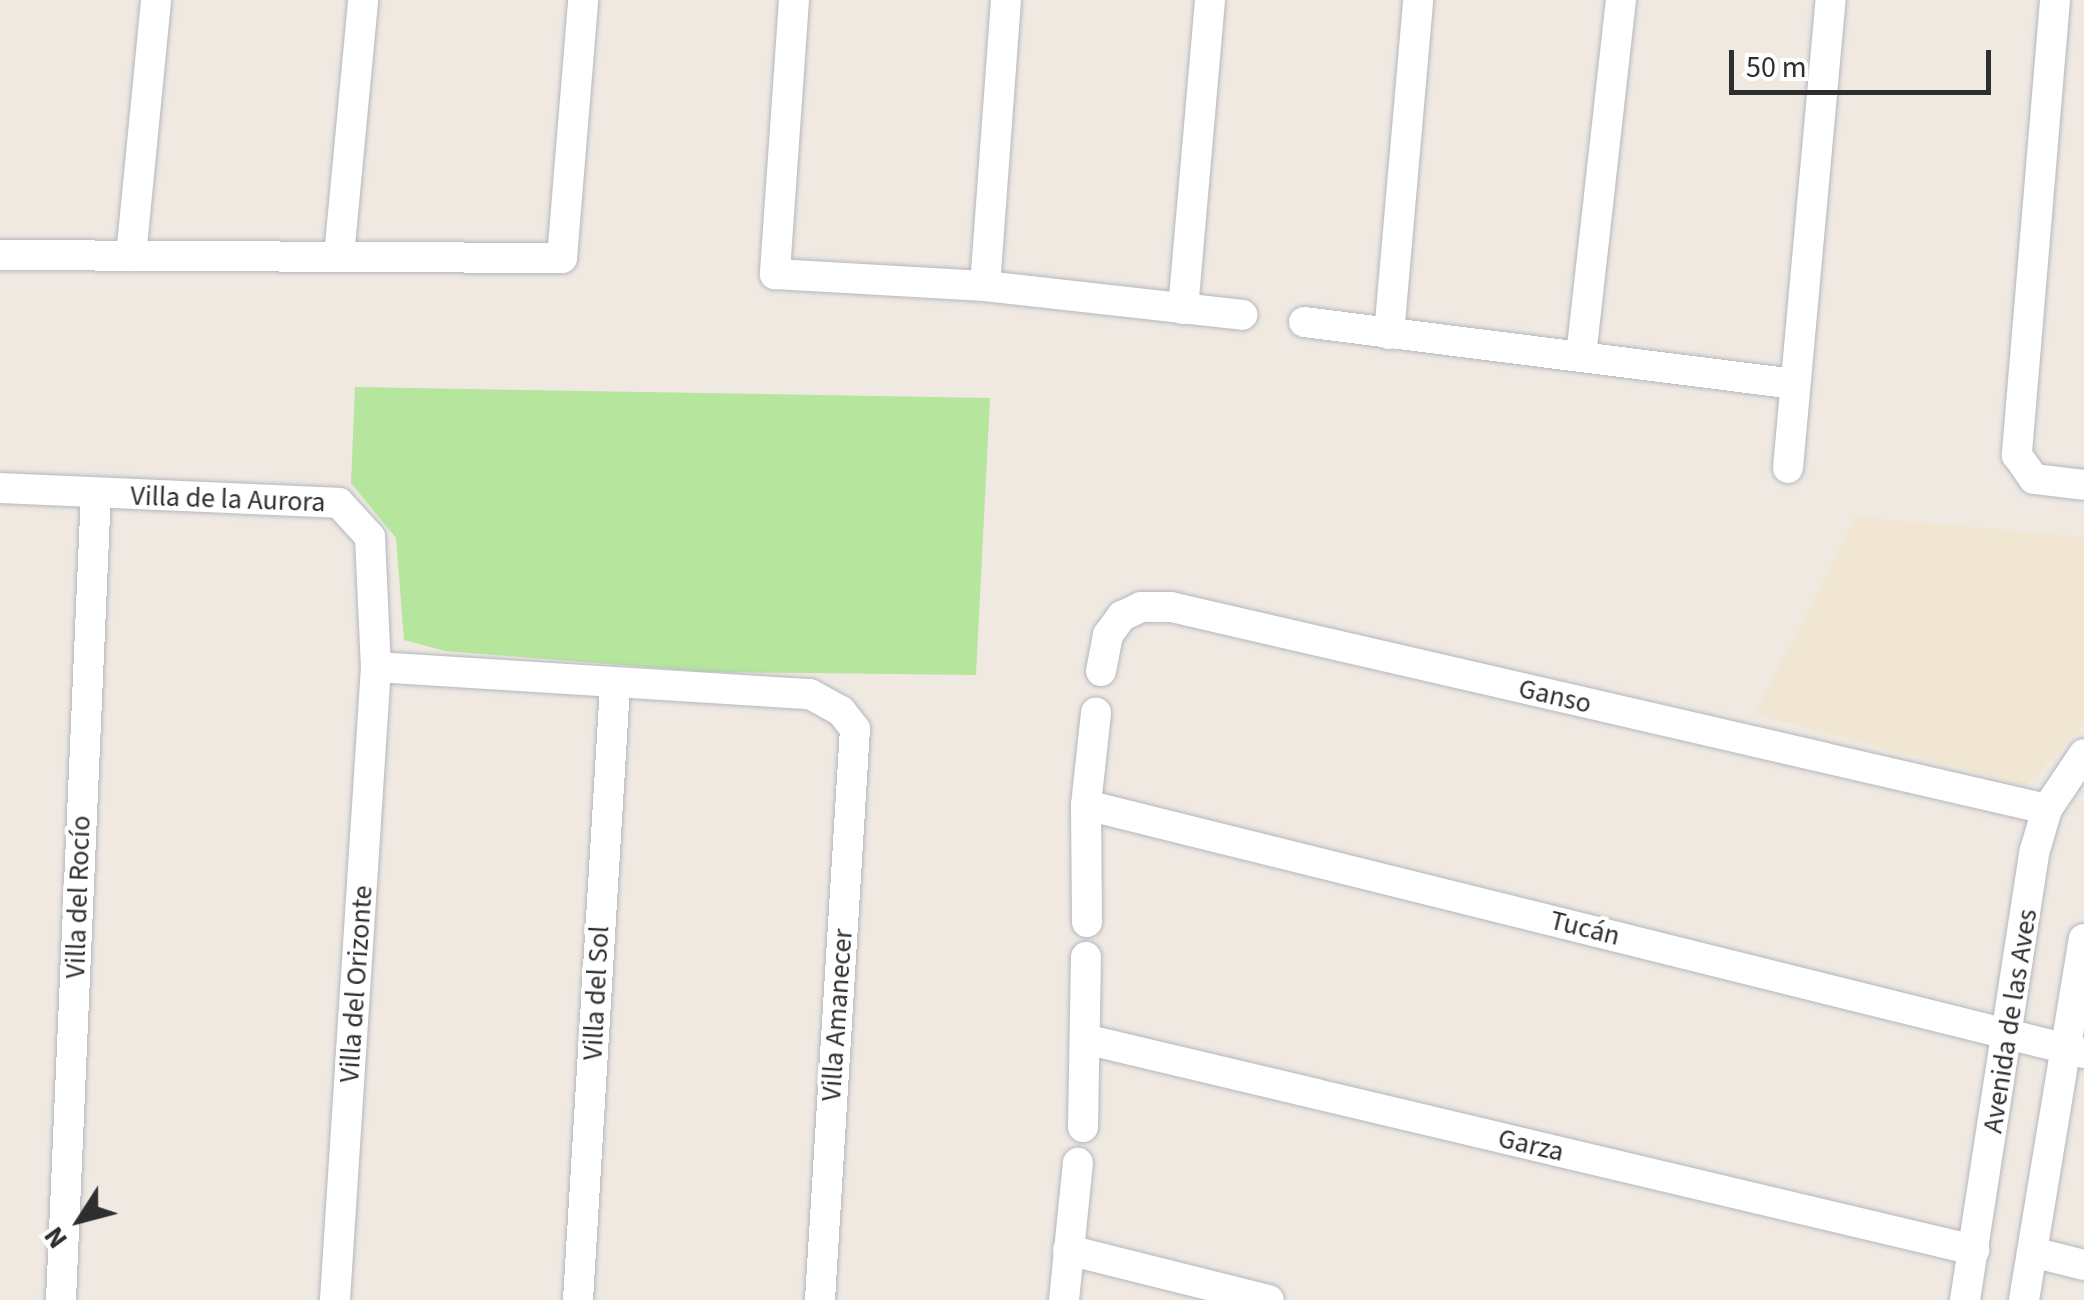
<!DOCTYPE html>
<meta charset="utf-8">
<style>
body{margin:0}
#map{position:relative;width:2084px;height:1300px;overflow:hidden;background:#efe9e1;font-family:"Source Sans 3",sans-serif}
div>[style]{position:absolute}
.education>*{inset:0;background:#f0e6d1}
.green>*{inset:0;background:#b6e59e}
.roads{filter:drop-shadow(0 0 2px #b4b7c1) drop-shadow(0 0 2px #b4b7c1)}
.street>*{height:30px;margin:-15px;padding:0 15px;transform-origin:15px;border-radius:15px;background:#fff}
span{translate:-50% -50%;white-space:nowrap;text-align:center;line-height:1.15;-webkit-text-stroke:8px #fff;paint-order:stroke}
.street-label{font-size:28px;color:#2e2e2e}
.north{position:absolute;left:30px;top:1170px;width:100px;height:100px;-webkit-text-stroke:8px #fff;paint-order:stroke;rotate:234deg;font-size:28px;font-weight:700;line-height:40px;text-align:center;color:#2e2e2e}
.north::after{content:'';display:block;margin:auto;width:35px;height:45px;background:#2e2e2e;clip-path:polygon(50% 0,100% 100%,50% 72%,0 100%)}
.scale{position:absolute;left:1729px;top:50px;width:262px;height:45px;box-sizing:border-box;border:5px solid #2e2e2e;border-top:0;padding-left:12px;font-size:30px;line-height:35px;white-space:nowrap;color:#2e2e2e;-webkit-text-stroke:8px #fff;paint-order:stroke}
</style>
<div id="map">
<div class="education">
<div style="clip-path:polygon(1856px 517px,2084px 537px,2084px 724px,2026px 786px,1755px 714px)"></div>
</div>
<div class="green">
<div style="clip-path:polygon(355px 387px,990px 398px,976px 675px,708px 672px,445px 651px,404px 640px,396px 538px,351px 483px)"></div>
</div>
<div class="roads">
<div class="street">
<div style="left:794px;top:0;width:275px;rotate:94deg"></div>
<div style="left:775px;top:274px;width:210px;rotate:3.3deg"></div>
<div style="left:985px;top:286px;width:259px;rotate:6.4deg"></div>
<div style="left:2055px;top:0;width:457px;rotate:94.8deg"></div>
<div style="left:2017px;top:455px;width:29px;rotate:55deg"></div>
<div style="left:2034px;top:479px;width:50px;rotate:6.8deg"></div>
<div style="left:0;top:255px;width:562px;rotate:0.31deg"></div>
<div style="left:562px;top:258px;width:259px;rotate:-85.3deg"></div>
<div style="left:131px;top:256px;width:257px;rotate:-84.4deg"></div>
<div style="left:339px;top:256px;width:257px;rotate:-84.6deg"></div>
<div style="left:985px;top:286px;width:287px;rotate:-85.8deg"></div>
<div style="left:1183px;top:309px;width:310px;rotate:-85deg"></div>
<div style="left:1304px;top:322px;width:495px;rotate:7.2deg"></div>
<div style="left:1389px;top:334px;width:335px;rotate:-85deg"></div>
<div style="left:1581px;top:356px;width:358px;rotate:-83.6deg"></div>
<div style="left:1788px;top:468px;width:470px;rotate:-84.8deg"></div>
<div style="left:0;top:488px;width:339px;rotate:2.5deg"></div>
<div style="left:339px;top:503px;width:46px;rotate:47.6deg"></div>
<div style="left:370px;top:537px;width:130px;rotate:87.4deg"></div>
<div style="left:376px;top:667px;width:634px;rotate:93.71deg"></div>
<div style="left:376px;top:667px;width:435px;rotate:3.6deg"></div>
<div style="left:810px;top:694px;width:35px;rotate:29deg"></div>
<div style="left:841px;top:711px;width:23px;rotate:52deg"></div>
<div style="left:855px;top:729px;width:572px;rotate:93.51deg"></div>
<div style="left:1101px;top:671px;width:37px;rotate:-79deg"></div>
<div style="left:1108px;top:635px;width:24px;rotate:-54deg"></div>
<div style="left:1122px;top:616px;width:21px;rotate:-25deg"></div>
<div style="left:1141px;top:607px;width:30px"></div>
<div style="left:1171px;top:607px;width:899px;rotate:12.99deg"></div>
<div style="left:1086px;top:805px;width:1028px;rotate:13.96deg"></div>
<div style="left:1087px;top:922px;width:117px;rotate:-90.5deg"></div>
<div style="left:1086px;top:805px;width:93px;rotate:-83.8deg"></div>
<div style="left:1089px;top:1040px;width:910px;rotate:13.35deg"></div>
<div style="left:1083px;top:1127px;width:170px;rotate:-89deg"></div>
<div style="left:1068px;top:1250px;width:207px;rotate:14deg"></div>
<div style="left:2032px;top:1252px;width:54px;rotate:14deg"></div>
<div style="left:61px;top:1300px;width:808px;rotate:-87.52deg"></div>
<div style="left:578px;top:1300px;width:615px;rotate:-86.55deg"></div>
<div style="left:1064px;top:1300px;width:138px;rotate:-84.2deg"></div>
<div style="left:1965px;top:1300px;width:455px;rotate:-81.2deg"></div>
<div style="left:2035px;top:850px;width:43px;rotate:-73.7deg"></div>
<div style="left:2047px;top:809px;width:66px;rotate:-56.1deg"></div>
<div style="left:2024px;top:1300px;width:366px;rotate:-80.6deg"></div>
</div>
</div>
<div class="street-label">
<span style="left:228px;top:499px;rotate:2deg">Villa de la Aurora</span>
<span style="left:1555px;top:696px;rotate:13deg">Ganso</span>
<span style="left:78px;top:897px;rotate:-88deg">Villa del Rocío</span>
<span style="left:1585px;top:928px;rotate:14deg">Tucán</span>
<span style="left:356px;top:984px;rotate:-86deg">Villa del Orizonte</span>
<span style="left:596px;top:993px;rotate:-87deg">Villa del Sol</span>
<span style="left:837px;top:1015px;rotate:-86deg">Villa Amanecer</span>
<span style="left:2010px;top:1021px;rotate:-81deg">Avenida de las Aves</span>
<span style="left:1531px;top:1145px;rotate:13deg">Garza</span>
</div>
<div class="north">N</div>
<div class="scale">50 m</div>
</div>
